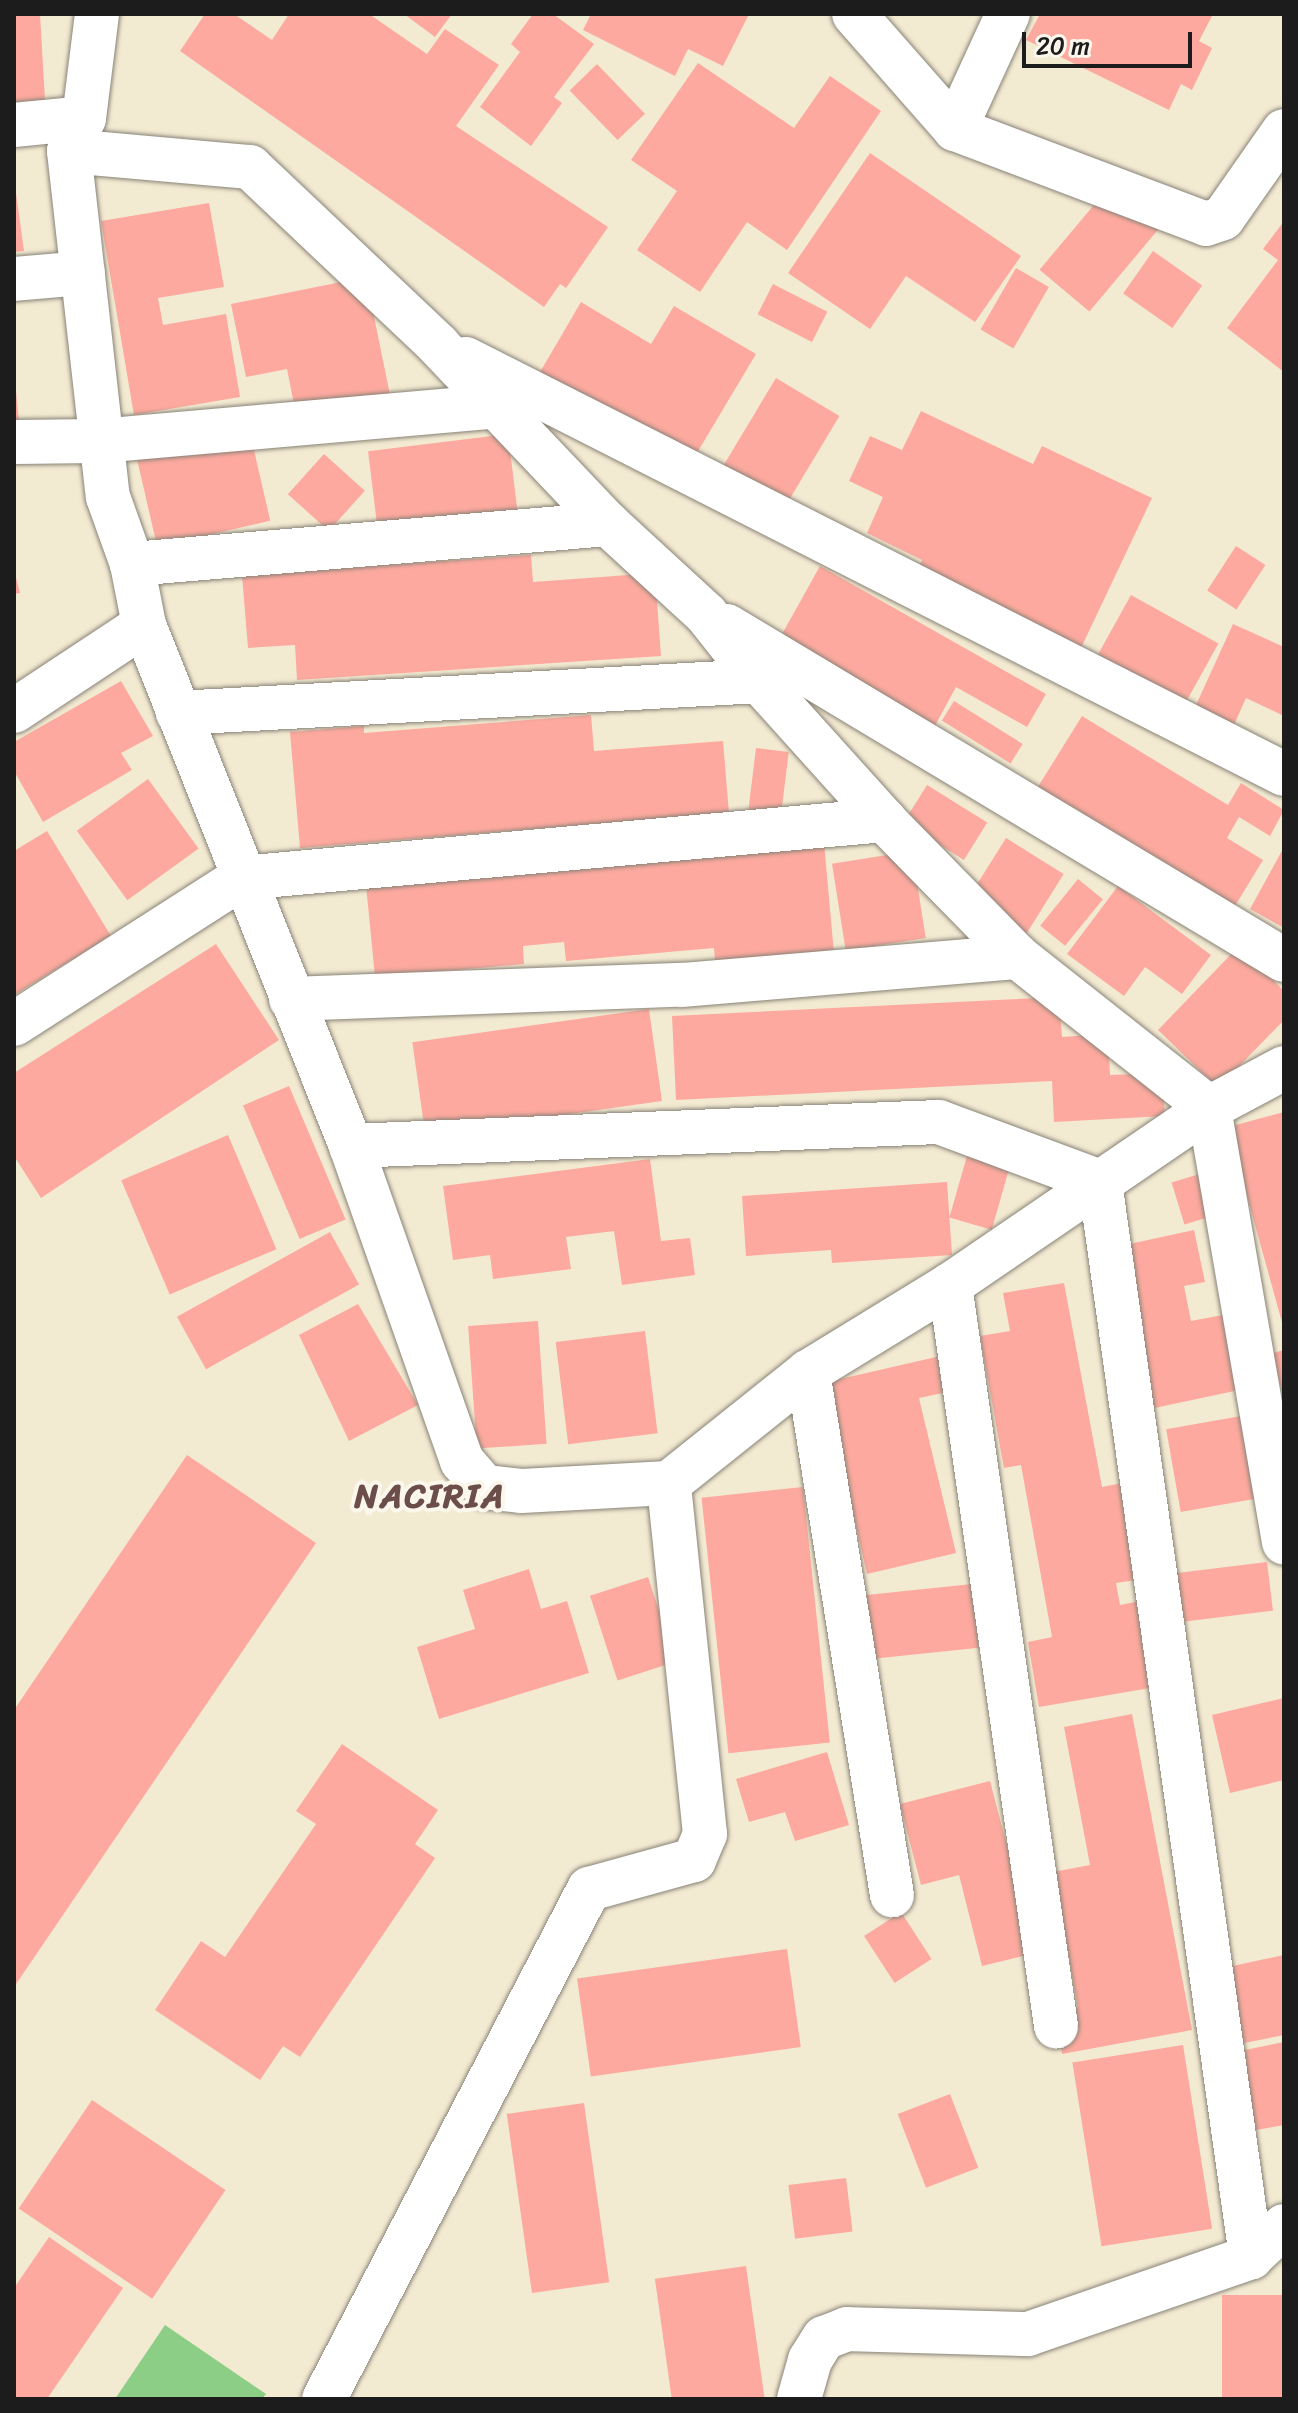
<!DOCTYPE html>
<style>
body{margin:0}
#map{position:relative;width:1298px;height:2413px;overflow:hidden;background:#f3ead2;font-family:Sriracha,sans-serif}
div>[style]{position:absolute}
.green>*{inset:0;background:#8dce86}
.building>*{inset:0;background:#fda99f;transform-origin:0 0}
.roads{filter:drop-shadow(0 0 2px #888377) drop-shadow(0 0 2px #888377)}
.minor>*{height:44px;margin:-22px;padding:0 22px;transform-origin:22px;border-radius:22px;background:#fff}
span{translate:-50% -50%;white-space:nowrap;text-align:center;line-height:1.15;-webkit-text-stroke:8px #fbf7ec;paint-order:stroke}
.district-label{font-size:34px;color:#6b4d4a;font-weight:700;letter-spacing:2px}
.frame{position:absolute;inset:0;border:16px solid #1c1c1c;pointer-events:none}
.scale{position:absolute;left:1022px;top:32px;width:170px;height:36px;box-sizing:border-box;border:4px solid #1c1c1c;border-top:0;padding-left:10px;font-size:24px;line-height:28px;white-space:nowrap;color:#1c1c1c;-webkit-text-stroke:6px #fbf7ec;paint-order:stroke}
</style>
<div id="map">
<div class="green">
<div style="clip-path:polygon(165px 2325px,266px 2394px,262px 2399px,115px 2399px)"></div>
</div>
<div class="building">
<div style="clip-path:polygon(14px 14px,40px 14px,45px 100px,14px 102px)"></div>
<div style="clip-path:polygon(205px 14px,234px 14px,272px 40px,289px 14px,369px 14px,427px 54px,445px 29px,499px 65px,456px 126px,608px 227px,566px 288px,560px 284px,544px 307px,180px 51px)"></div>
<div style="clip-path:polygon(404px 14px,452px 14px,435px 37px)"></div>
<div style="clip-path:polygon(533px 14px,553px 14px,594px 44px,554px 97px,562px 103px,531px 146px,480px 107px,520px 52px,511px 44px)"></div>
<div style="clip-path:polygon(591px 14px,749px 14px,723px 66px,688px 49px,675px 76px,583px 30px)"></div>
<div style="clip-path:polygon(1040px 14px,1213px 14px,1199px 41px,1212px 48px,1192px 90px,1181px 84px,1169px 110px,1026px 40px)"></div>
<div style="clip-path:polygon(698px 63px,794px 128px,830px 76px,881px 111px,787px 250px,747px 222px,700px 292px,637px 250px,677px 191px,631px 160px)"></div>
<div style="left:597px;top:64px;width:69px;height:38px;rotate:46deg"></div>
<div style="clip-path:polygon(870px 153px,1021px 256px,975px 322px,906px 276px,870px 329px,788px 273px)"></div>
<div style="clip-path:polygon(14px 178px,24px 251px,14px 252px)"></div>
<div style="left:1109px;top:187px;width:65px;height:108px;rotate:40deg"></div>
<div style="clip-path:polygon(209px 203px,224px 287px,158px 298px,163px 325px,226px 314px,240px 397px,134px 415px,101px 221px)"></div>
<div style="clip-path:polygon(1284px 221px,1284px 372px,1227px 328px,1278px 260px,1263px 249px)"></div>
<div style="left:1153px;top:251px;width:60px;height:52px;rotate:35deg"></div>
<div style="left:1016px;top:268px;width:38px;height:71px;rotate:30deg"></div>
<div style="clip-path:polygon(366px 277px,390px 395px,296px 414px,287px 369px,246px 377px,231px 304px)"></div>
<div style="left:773px;top:284px;width:61px;height:34px;rotate:27deg"></div>
<div style="clip-path:polygon(581px 302px,651px 344px,674px 306px,756px 354px,688px 468px,536px 379px)"></div>
<div style="left:776px;top:378px;width:74px;height:104px;rotate:31deg"></div>
<div style="clip-path:polygon(14px 391px,16px 391px,19px 422px,14px 422px)"></div>
<div style="clip-path:polygon(921px 411px,1033px 464px,1042px 446px,1152px 498px,1081px 648px,918px 570px,922px 560px,867px 533px,883px 497px,849px 481px,870px 436px,902px 450px)"></div>
<div style="left:250px;top:433px;width:90px;height:116px;rotate:77deg"></div>
<div style="left:508px;top:434px;width:100px;height:141px;rotate:83deg"></div>
<div style="left:324px;top:454px;width:55px;height:54px;rotate:42deg"></div>
<div style="left:1236px;top:546px;width:35px;height:53px;rotate:33deg"></div>
<div style="clip-path:polygon(531px 555px,533px 582px,655px 573px,661px 656px,297px 680px,295px 645px,248px 648px,242px 575px)"></div>
<div style="clip-path:polygon(820px 566px,1046px 694px,1027px 727px,956px 687px,931px 733px,776px 645px)"></div>
<div style="clip-path:polygon(14px 570px,20px 593px,14px 594px)"></div>
<div style="left:1131px;top:595px;width:100px;height:73px;rotate:29deg"></div>
<div style="clip-path:polygon(1233px 624px,1284px 647px,1284px 716px,1246px 698px,1230px 734px,1191px 716px)"></div>
<div style="clip-path:polygon(121px 681px,153px 736px,121px 753px,132px 770px,43px 822px,14px 771px,14px 742px)"></div>
<div style="left:954px;top:701px;width:81px;height:23px;rotate:32deg"></div>
<div style="clip-path:polygon(591px 715px,594px 751px,723px 741px,729px 813px,300px 848px,290px 732px,364px 726px,364px 733px)"></div>
<div style="clip-path:polygon(1082px 716px,1228px 805px,1241px 783px,1284px 810px,1270px 836px,1239px 817px,1227px 838px,1263px 860px,1235px 906px,1036px 790px)"></div>
<div style="left:756px;top:748px;width:33px;height:65px;rotate:7deg"></div>
<div style="left:148px;top:779px;width:86px;height:88px;rotate:54deg"></div>
<div style="left:927px;top:785px;width:71px;height:44px;rotate:32deg"></div>
<div style="clip-path:polygon(47px 831px,111px 936px,14px 995px,14px 851px)"></div>
<div style="left:1006px;top:838px;width:68px;height:70px;rotate:32deg"></div>
<div style="clip-path:polygon(824px 842px,835px 965px,716px 975px,714px 948px,566px 961px,564px 942px,523px 946px,524px 964px,375px 977px,366px 885px)"></div>
<div style="clip-path:polygon(1284px 847px,1284px 928px,1250px 909px)"></div>
<div style="left:912px;top:851px;width:88px;height:81px;rotate:81deg"></div>
<div style="left:1078px;top:879px;width:32px;height:60px;rotate:39deg"></div>
<div style="clip-path:polygon(1118px 886px,1211px 955px,1182px 994px,1145px 967px,1124px 996px,1067px 954px)"></div>
<div style="clip-path:polygon(216px 944px,279px 1040px,41px 1198px,14px 1156px,14px 1073px)"></div>
<div style="clip-path:polygon(1239px 946px,1284px 991px,1284px 1020px,1218px 1088px,1158px 1030px)"></div>
<div style="clip-path:polygon(1059px 997px,1062px 1037px,1108px 1034px,1110px 1075px,1162px 1073px,1165px 1116px,1054px 1122px,1052px 1081px,676px 1100px,672px 1016px)"></div>
<div style="left:649px;top:1009px;width:93px;height:239px;rotate:82deg"></div>
<div style="left:289px;top:1086px;width:145px;height:50px;rotate:67deg"></div>
<div style="clip-path:polygon(1284px 1112px,1284px 1325px,1283px 1326px,1228px 1127px)"></div>
<div style="left:228px;top:1135px;width:124px;height:116px;rotate:67deg"></div>
<div style="left:967px;top:1156px;width:44px;height:64px;rotate:16deg"></div>
<div style="clip-path:polygon(650px 1159px,661px 1241px,690px 1238px,695px 1275px,622px 1285px,614px 1231px,566px 1237px,571px 1269px,493px 1279px,490px 1255px,453px 1260px,443px 1186px)"></div>
<div style="left:1206px;top:1172px;width:44px;height:36px;rotate:73deg"></div>
<div style="clip-path:polygon(947px 1182px,952px 1255px,832px 1263px,831px 1250px,746px 1256px,742px 1196px)"></div>
<div style="clip-path:polygon(1194px 1230px,1205px 1282px,1184px 1286px,1191px 1321px,1228px 1314px,1244px 1389px,1145px 1410px,1111px 1248px)"></div>
<div style="left:330px;top:1232px;width:60px;height:175px;rotate:61deg"></div>
<div style="clip-path:polygon(1064px 1283px,1102px 1487px,1127px 1482px,1144px 1579px,1116px 1583px,1120px 1605px,1140px 1601px,1156px 1687px,1039px 1707px,1028px 1642px,1052px 1637px,1021px 1465px,1004px 1468px,980px 1336px,1010px 1331px,1003px 1293px)"></div>
<div style="clip-path:polygon(358px 1304px,418px 1405px,349px 1441px,299px 1335px)"></div>
<div style="left:538px;top:1321px;width:123px;height:70px;rotate:86deg"></div>
<div style="left:645px;top:1331px;width:103px;height:90px;rotate:83deg"></div>
<div style="clip-path:polygon(1284px 1350px,1284px 1397px,1283px 1397px,1273px 1353px)"></div>
<div style="clip-path:polygon(949px 1354px,957px 1390px,919px 1398px,956px 1553px,867px 1574px,823px 1383px)"></div>
<div style="left:1241px;top:1416px;width:84px;height:76px;rotate:80deg"></div>
<div style="clip-path:polygon(187px 1455px,316px 1543px,14px 1987px,14px 1710px)"></div>
<div style="left:803px;top:1487px;width:257px;height:102px;rotate:84deg"></div>
<div style="left:1267px;top:1562px;width:49px;height:105px;rotate:83deg"></div>
<div style="clip-path:polygon(529px 1569px,541px 1609px,567px 1601px,589px 1673px,439px 1719px,417px 1647px,475px 1629px,463px 1590px)"></div>
<div style="left:648px;top:1577px;width:89px;height:61px;rotate:72deg"></div>
<div style="left:972px;top:1584px;width:64px;height:106px;rotate:84deg"></div>
<div style="clip-path:polygon(1284px 1698px,1284px 1780px,1230px 1793px,1212px 1715px)"></div>
<div style="clip-path:polygon(1132px 1714px,1192px 2030px,1062px 2054px,1055px 2011px,1078px 2007px,1053px 1872px,1090px 1865px,1064px 1727px)"></div>
<div style="clip-path:polygon(342px 1744px,438px 1810px,415px 1844px,435px 1858px,300px 2057px,283px 2046px,260px 2080px,155px 2010px,201px 1941px,225px 1957px,316px 1824px,296px 1811px)"></div>
<div style="clip-path:polygon(827px 1752px,849px 1825px,795px 1841px,785px 1812px,749px 1822px,736px 1779px)"></div>
<div style="clip-path:polygon(990px 1781px,1035px 1953px,982px 1966px,959px 1875px,921px 1885px,900px 1804px)"></div>
<div style="left:901px;top:1912px;width:56px;height:44px;rotate:57deg"></div>
<div style="left:787px;top:1949px;width:99px;height:212px;rotate:82deg"></div>
<div style="clip-path:polygon(1284px 1955px,1284px 2035px,1239px 2044px,1223px 1968px)"></div>
<div style="clip-path:polygon(1284px 2042px,1284px 2125px,1256px 2130px,1240px 2051px)"></div>
<div style="left:1183px;top:2045px;width:186px;height:112px;rotate:81deg"></div>
<div style="left:950px;top:2094px;width:79px;height:56px;rotate:69deg"></div>
<div style="left:92px;top:2100px;width:161px;height:131px;rotate:34deg"></div>
<div style="left:584px;top:2103px;width:181px;height:78px;rotate:82deg"></div>
<div style="left:846px;top:2178px;width:54px;height:58px;rotate:83deg"></div>
<div style="clip-path:polygon(49px 2237px,123px 2288px,47px 2399px,14px 2399px,14px 2288px)"></div>
<div style="left:746px;top:2266px;width:134px;height:92px;rotate:82deg"></div>
<div style="left:1222px;top:2295px;width:62px;height:104px"></div>
</div>
<div class="roads">
<div class="minor">
<div style="left:97px;top:14px;width:105px;rotate:97.1deg"></div>
<div style="left:84px;top:118px;width:36px;rotate:114deg"></div>
<div style="left:69px;top:151px;width:348px;rotate:83.6deg"></div>
<div style="left:108px;top:497px;width:71px;rotate:70.3deg"></div>
<div style="left:132px;top:564px;width:62px;rotate:78.9deg"></div>
<div style="left:144px;top:625px;width:561px;rotate:68.33deg"></div>
<div style="left:351px;top:1146px;width:334px;rotate:70.6deg"></div>
<div style="left:462px;top:1461px;width:35px;rotate:49deg"></div>
<div style="left:485px;top:1487px;width:36px;rotate:6deg"></div>
<div style="left:521px;top:1491px;width:148px;rotate:-3.1deg"></div>
<div style="left:669px;top:1483px;width:178px;rotate:-38.6deg"></div>
<div style="left:808px;top:1372px;width:167px;rotate:-31.5deg"></div>
<div style="left:950px;top:1285px;width:314px;rotate:-34.3deg"></div>
<div style="left:1209px;top:1108px;width:85px;rotate:-28.1deg"></div>
<div style="left:854px;top:14px;width:153px;rotate:48.7deg"></div>
<div style="left:955px;top:129px;width:268px;rotate:20.7deg"></div>
<div style="left:1206px;top:224px;width:18px;rotate:-19deg"></div>
<div style="left:1223px;top:218px;width:106px;rotate:-55deg"></div>
<div style="left:14px;top:125px;width:70px;rotate:-5.7deg"></div>
<div style="left:955px;top:129px;width:127px;rotate:-65.3deg"></div>
<div style="left:69px;top:151px;width:182px;rotate:5.1deg"></div>
<div style="left:250px;top:167px;width:259px;rotate:43.4deg"></div>
<div style="left:438px;top:345px;width:247px;rotate:46.5deg"></div>
<div style="left:608px;top:524px;width:133px;rotate:42.6deg"></div>
<div style="left:706px;top:614px;width:85px;rotate:51.7deg"></div>
<div style="left:759px;top:681px;width:187px;rotate:48deg"></div>
<div style="left:884px;top:820px;width:192px;rotate:45.6deg"></div>
<div style="left:1018px;top:957px;width:243px;rotate:38.3deg"></div>
<div style="left:1209px;top:1108px;width:441px;rotate:80.2deg"></div>
<div style="left:14px;top:279px;width:69px;rotate:-5deg"></div>
<div style="left:466px;top:359px;width:917px;rotate:26.9deg"></div>
<div style="left:14px;top:442px;width:85px;rotate:-0.7deg"></div>
<div style="left:99px;top:441px;width:399px;rotate:-5deg"></div>
<div style="left:132px;top:564px;width:478px;rotate:-4.8deg"></div>
<div style="left:727px;top:626px;width:649px;rotate:30.95deg"></div>
<div style="left:14px;top:711px;width:156px;rotate:-33.5deg"></div>
<div style="left:178px;top:713px;width:582px;rotate:-3.15deg"></div>
<div style="left:291px;top:999px;width:391px;rotate:-2.1deg"></div>
<div style="left:682px;top:985px;width:337px;rotate:-4.8deg"></div>
<div style="left:14px;top:1024px;width:270px;rotate:-32.7deg"></div>
<div style="left:241px;top:878px;width:646px;rotate:-5.15deg"></div>
<div style="left:351px;top:1146px;width:588px;rotate:-2.34deg"></div>
<div style="left:939px;top:1122px;width:172px;rotate:20.4deg"></div>
<div style="left:1100px;top:1182px;width:1086px;rotate:82deg"></div>
<div style="left:950px;top:1285px;width:749px;rotate:81.86deg"></div>
<div style="left:808px;top:1372px;width:530px;rotate:80.88deg"></div>
<div style="left:324px;top:2399px;width:575px;rotate:-62.54deg"></div>
<div style="left:589px;top:1889px;width:109px;rotate:-15.4deg"></div>
<div style="left:694px;top:1860px;width:28px;rotate:-67deg"></div>
<div style="left:705px;top:1834px;width:353px;rotate:-95.9deg"></div>
<div style="left:799px;top:2399px;width:41px;rotate:-74.2deg"></div>
<div style="left:810px;top:2360px;width:26px;rotate:-58deg"></div>
<div style="left:824px;top:2338px;width:25px;rotate:-21deg"></div>
<div style="left:847px;top:2329px;width:181px;rotate:1.6deg"></div>
<div style="left:1028px;top:2334px;width:236px;rotate:-19deg"></div>
<div style="left:1251px;top:2257px;width:45px;rotate:-43.2deg"></div>
</div>
</div>
<div class="district-label">
<span style="left:430px;top:1497px">NACIRIA</span>
</div>
<div class="frame"></div>
<div class="scale">20 m</div>
</div>
